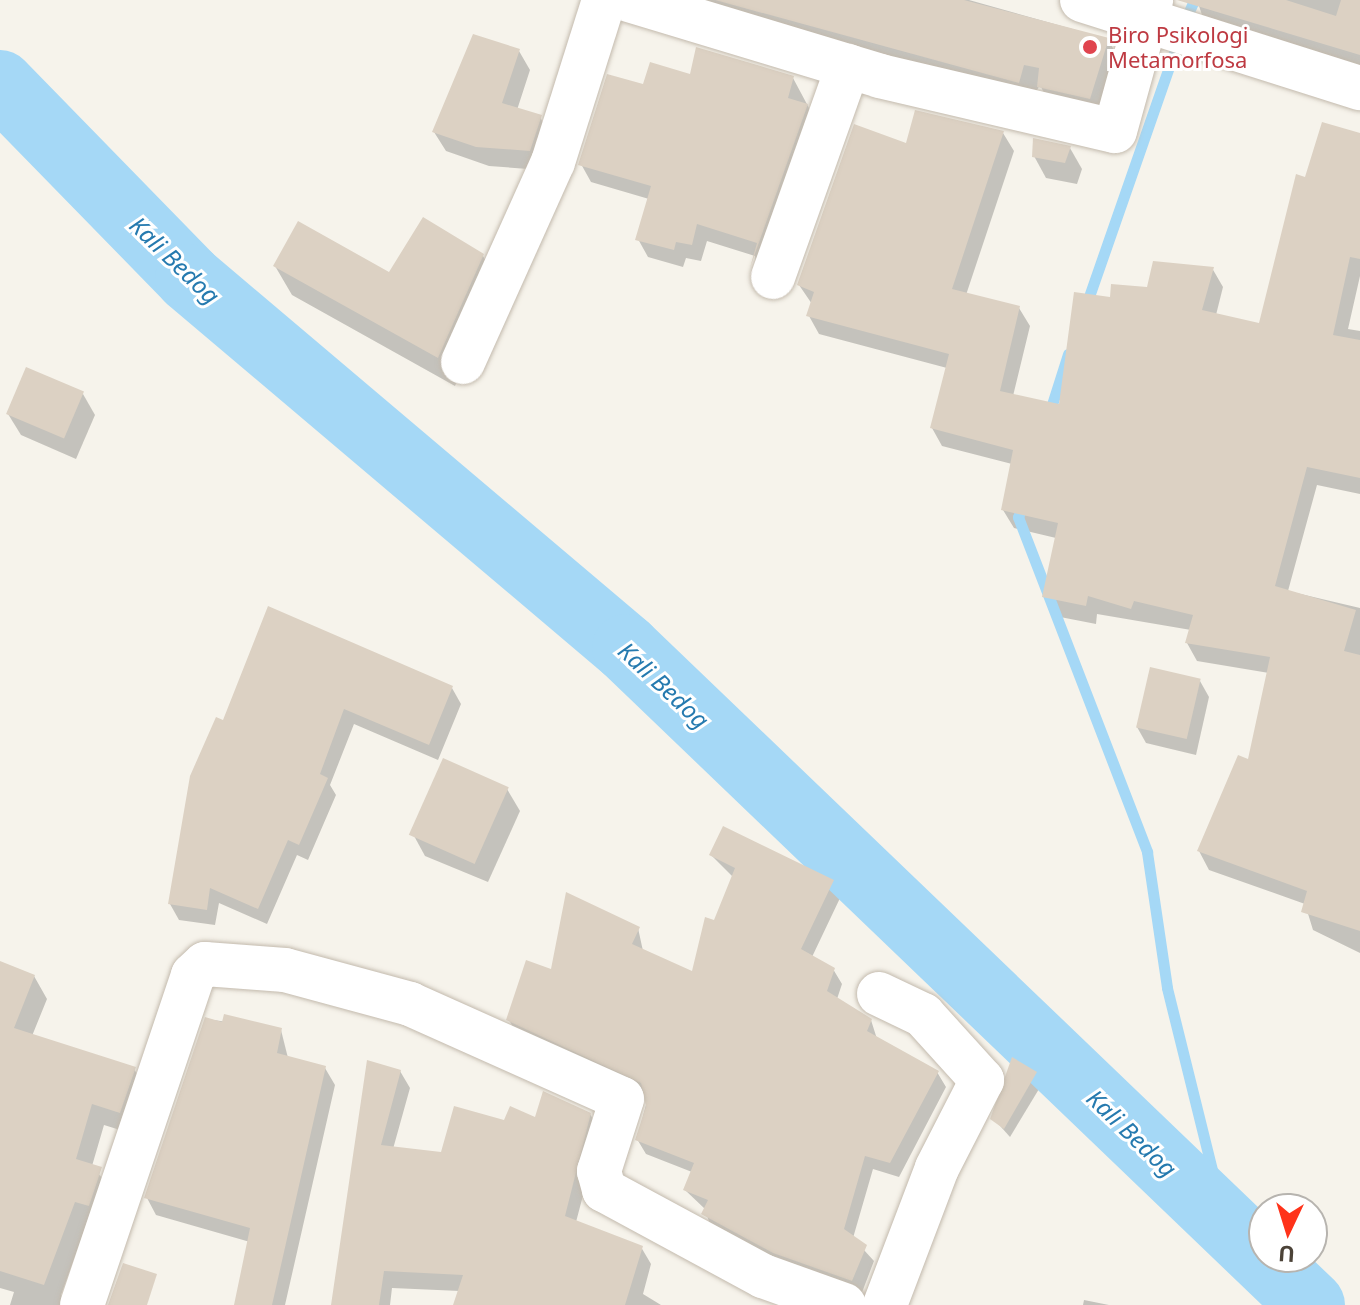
<!DOCTYPE html>
<style>
body{margin:0}
#map{position:relative;width:1360px;height:1305px;overflow:hidden;background:#f6f3eb;font-family:"Noto Sans",sans-serif}
div>[style]{position:absolute}
.shadow>*{inset:0;background:#0003}
.stream>*{height:11px;margin:-5.5px;padding:0 5.5px;transform-origin:5.5px;border-radius:5.5px;background:#a5d8f6}
.river>*{height:68px;margin:-34px;padding:0 34px;transform-origin:34px;border-radius:34px;background:#a5d8f6}
.building>*{inset:0;background:#dcd1c3;transform-origin:0 0}
.roads{filter:drop-shadow(0 0 2px #c3baad) drop-shadow(0 0 2px #c3baad)}
.minor>*{height:44px;margin:-22px;padding:0 22px;transform-origin:22px;border-radius:22px;background:#fff}
.dots>*{width:22px;height:22px;translate:-50% -50%;box-sizing:border-box;border:4px solid #fff;border-radius:50%}
span{translate:-50% -50%;white-space:nowrap;text-align:center;line-height:1.15;-webkit-text-stroke:6px #fff;paint-order:stroke}
.health-label{font-size:22px;color:#be3a42}
.left{translate:0 -50%;text-align:left}
.water-label{font-size:24px;color:#257aaf;font-style:italic}
.north{position:absolute;left:1248px;top:1193px;width:80px;height:80px;box-sizing:border-box;background:#fff;border:2px solid #b7b4af;border-radius:50%;rotate:184deg;font-size:22px;font-weight:700;line-height:32px;text-align:center;color:#4c4338}
.north::after{content:'';display:block;margin:auto;width:28px;height:36px;background:#ff331a;clip-path:polygon(50% 0,100% 100%,50% 72%,0 100%)}
</style>
<div id="map">
<div class="shadow">
<div style="clip-path:polygon(664px 0,969px 0,1108px 39px,1119px 59px,1101px 118px,1051px 107px,1040px 85px,1030px 102px)"></div>
<div style="clip-path:polygon(1197px 0,1360px 0,1360px 71px,1207px 30px)"></div>
<div style="clip-path:polygon(519px 51px,530px 70px,517px 110px,540px 117px,551px 137px,541px 170px,489px 166px,446px 151px,434px 132px)"></div>
<div style="clip-path:polygon(692px 76px,793px 78px,817px 123px,760px 282px,755px 256px,707px 241px,701px 261px,686px 258px,683px 267px,648px 257px,638px 239px,649px 199px,591px 182px,581px 164px,645px 87px)"></div>
<div style="clip-path:polygon(1003px 133px,1014px 151px,966px 295px,1019px 308px,1030px 326px,1013px 396px,1060px 406px,1112px 300px,1212px 268px,1223px 287px,1216px 315px,1260px 325px,1306px 179px,1360px 135px,1360px 276px,1348px 329px,1360px 331px,1360px 494px,1317px 485px,1288px 591px,1360px 608px,1360px 953px,1313px 930px,1305px 904px,1209px 870px,1199px 851px,1249px 761px,1269px 673px,1197px 661px,1187px 643px,1191px 630px,1097px 614px,1096px 624px,1055px 616px,1044px 597px,1056px 538px,1014px 528px,1003px 510px,1012px 464px,942px 446px,932px 428px,947px 368px,819px 334px,809px 316px,812px 304px,799px 285px,907px 146px)"></div>
<div style="clip-path:polygon(1070px 148px,1082px 169px,1077px 184px,1046px 178px,1034px 156px)"></div>
<div style="clip-path:polygon(483px 256px,499px 285px,455px 386px,292px 295px,275px 266px,390px 275px)"></div>
<div style="clip-path:polygon(83px 394px,95px 415px,76px 459px,21px 435px,8px 414px)"></div>
<div style="clip-path:polygon(1200px 681px,1209px 697px,1196px 755px,1146px 743px,1137px 727px)"></div>
<div style="clip-path:polygon(452px 688px,461px 704px,438px 760px,354px 724px,330px 785px,336px 795px,308px 860px,297px 855px,267px 924px,219px 903px,215px 925px,179px 920px,170px 904px,224px 723px)"></div>
<div style="clip-path:polygon(507px 789px,520px 811px,488px 882px,425px 856px,413px 834px)"></div>
<div style="clip-path:polygon(711px 855px,833px 882px,841px 896px,812px 957px,833px 969px,842px 984px,837px 999px,871px 1020px,877px 1039px,937px 1072px,946px 1087px,899px 1177px,873px 1169px,853px 1238px,874px 1261px,861px 1295px,783px 1267px,711px 1228px,705px 1209px,685px 1190px,692px 1172px,646px 1154px,637px 1139px,648px 1097px,643px 1091px,517px 1034px,509px 1020px,552px 971px,638px 928px,643px 951px,694px 973px,733px 877px)"></div>
<div style="clip-path:polygon(0 964px,34px 976px,47px 999px,32px 1036px,134px 1069px,147px 1091px,133px 1134px,104px 1125px,92px 1166px,113px 1191px,87px 1223px,61px 1295px,66px 1305px,10px 1305px,14px 1292px,0 1288px)"></div>
<div style="clip-path:polygon(207px 1019px,281px 1030px,288px 1058px,325px 1068px,335px 1085px,285px 1305px,238px 1305px,250px 1242px,156px 1215px,147px 1198px)"></div>
<div style="clip-path:polygon(1013px 1060px,1042px 1084px,1010px 1137px,993px 1118px)"></div>
<div style="clip-path:polygon(400px 1071px,410px 1088px,393px 1149px,443px 1155px,505px 1123px,590px 1114px,600px 1131px,576px 1222px,641px 1247px,651px 1264px,643px 1294px,661px 1305px,455px 1305px,460px 1291px,392px 1288px,390px 1305px,333px 1305px)"></div>
<div style="clip-path:polygon(1084px 1300px,1109px 1305px,1083px 1305px)"></div>
</div>
<div class="stream">
<div style="left:1183px;top:25px;width:27px;rotate:-66deg"></div>
<div style="left:1085px;top:308px;width:283px;rotate:-70.8deg"></div>
<div style="left:1049px;top:414px;width:63px;rotate:-72.4deg"></div>
<div style="left:1024px;top:500px;width:18px;rotate:109deg"></div>
<div style="left:1018px;top:517px;width:359px;rotate:68.9deg"></div>
<div style="left:1147px;top:852px;width:137px;rotate:81.6deg"></div>
<div style="left:1167px;top:988px;width:241px;rotate:76.1deg"></div>
</div>
<div class="river">
<div style="left:0;top:84px;width:271px;rotate:45.7deg"></div>
<div style="left:189px;top:278px;width:573px;rotate:40.25deg"></div>
<div style="left:626px;top:648px;width:949px;rotate:43.8deg"></div>
</div>
<div class="building">
<div style="clip-path:polygon(715px 0,964px 0,1109px 38px,1090px 99px,1037px 87px,1039px 68px,1024px 65px,1019px 83px)"></div>
<div style="clip-path:polygon(1177px 0,1286px 0,1336px 16px,1341px 0,1360px 0,1360px 55px)"></div>
<div style="clip-path:polygon(473px 34px,520px 49px,502px 103px,542px 115px,530px 151px,476px 147px,432px 132px)"></div>
<div style="clip-path:polygon(696px 47px,794px 76px,788px 98px,808px 104px,750px 268px,757px 243px,697px 224px,692px 245px,676px 242px,674px 250px,635px 240px,651px 186px,578px 165px,607px 74px,643px 84px,650px 62px,690px 74px)"></div>
<div style="clip-path:polygon(915px 110px,1004px 131px,952px 289px,1020px 306px,1000px 391px,1059px 404px,1074px 292px,1110px 297px,1111px 284px,1147px 287px,1153px 261px,1214px 267px,1202px 310px,1259px 323px,1296px 174px,1305px 177px,1322px 122px,1360px 133px,1360px 259px,1350px 257px,1333px 335px,1360px 340px,1360px 478px,1307px 467px,1275px 586px,1356px 610px,1344px 651px,1360px 655px,1360px 931px,1301px 912px,1307px 891px,1197px 851px,1238px 755px,1248px 759px,1270px 657px,1185px 643px,1193px 615px,1134px 601px,1131px 609px,1088px 596px,1086px 606px,1042px 597px,1058px 523px,1001px 510px,1013px 450px,930px 428px,949px 354px,806px 316px,814px 292px,797px 285px,854px 124px,906px 143px)"></div>
<div style="clip-path:polygon(1033px 138px,1071px 146px,1065px 163px,1032px 157px)"></div>
<div style="clip-path:polygon(423px 217px,484px 254px,438px 358px,273px 266px,298px 221px,389px 272px)"></div>
<div style="left:26px;top:367px;width:63px;height:51px;rotate:23deg"></div>
<div style="clip-path:polygon(268px 606px,453px 686px,429px 745px,344px 709px,320px 774px,328px 778px,299px 845px,288px 840px,258px 909px,210px 888px,207px 910px,168px 904px,190px 776px,216px 717px,223px 720px)"></div>
<div style="left:1150px;top:667px;width:52px;height:62px;rotate:13deg"></div>
<div style="left:443px;top:758px;width:72px;height:84px;rotate:24deg"></div>
<div style="clip-path:polygon(723px 826px,834px 880px,801px 949px,835px 968px,827px 991px,872px 1019px,867px 1031px,939px 1071px,890px 1163px,865px 1156px,844px 1229px,867px 1245px,852px 1281px,773px 1253px,701px 1214px,708px 1200px,683px 1190px,694px 1163px,635px 1140px,646px 1106px,641px 1083px,506px 1020px,526px 960px,551px 969px,566px 892px,640px 927px,632px 944px,692px 971px,705px 917px,714px 920px,735px 868px,709px 855px)"></div>
<div style="clip-path:polygon(0 961px,35px 975px,14px 1028px,136px 1067px,120px 1113px,92px 1104px,76px 1159px,102px 1167px,89px 1206px,75px 1202px,44px 1285px,0 1271px)"></div>
<div style="clip-path:polygon(224px 1014px,282px 1028px,277px 1053px,326px 1066px,272px 1305px,234px 1305px,250px 1228px,144px 1198px,205px 1017px,222px 1022px)"></div>
<div style="clip-path:polygon(1012px 1057px,1037px 1072px,1004px 1129px,990px 1119px)"></div>
<div style="clip-path:polygon(367px 1060px,401px 1070px,381px 1145px,441px 1152px,454px 1106px,504px 1120px,510px 1106px,535px 1117px,543px 1091px,591px 1113px,565px 1216px,643px 1246px,625px 1305px,453px 1305px,463px 1275px,384px 1271px,379px 1305px,331px 1305px)"></div>
<div style="clip-path:polygon(123px 1263px,157px 1274px,147px 1305px,108px 1305px)"></div>
</div>
<div class="roads">
<div class="minor">
<div style="left:629px;top:0;width:262px;rotate:16.8deg"></div>
<div style="left:880px;top:76px;width:241px;rotate:13.2deg"></div>
<div style="left:1115px;top:131px;width:136px;rotate:-74.6deg"></div>
<div style="left:1082px;top:0;width:292px;rotate:17.6deg"></div>
<div style="left:773px;top:277px;width:224px;rotate:-70.4deg"></div>
<div style="left:463px;top:362px;width:219px;rotate:-65.8deg"></div>
<div style="left:553px;top:162px;width:170px;rotate:-72.5deg"></div>
<div style="left:879px;top:994px;width:49px;rotate:25.5deg"></div>
<div style="left:923px;top:1015px;width:88px;rotate:47.8deg"></div>
<div style="left:982px;top:1080px;width:99px;rotate:117.1deg"></div>
<div style="left:937px;top:1168px;width:147px;rotate:110.8deg"></div>
<div style="left:82px;top:1305px;width:348px;rotate:-71.4deg"></div>
<div style="left:193px;top:975px;width:16px;rotate:-43deg"></div>
<div style="left:205px;top:964px;width:80px;rotate:4.3deg"></div>
<div style="left:285px;top:970px;width:130px;rotate:15.2deg"></div>
<div style="left:410px;top:1004px;width:232px;rotate:24.1deg"></div>
<div style="left:622px;top:1099px;width:76px;rotate:107.7deg"></div>
<div style="left:599px;top:1171px;width:20px;rotate:75deg"></div>
<div style="left:604px;top:1190px;width:181px;rotate:28.4deg"></div>
<div style="left:763px;top:1276px;width:86px;rotate:19.7deg"></div>
</div>
</div>
<div class="dots">
<div style="left:1090px;top:47px;background:#e0444e"></div>
</div>
<div class="health-label">
<span class="left" style="left:1108px;top:47px">Biro Psikologi<br>Metamorfosa</span>
</div>
<div class="water-label">
<span style="left:175px;top:260px;rotate:44deg">Kali Bedog</span>
<span style="left:664px;top:685px;rotate:43deg">Kali Bedog</span>
<span style="left:1132px;top:1133px;rotate:44deg">Kali Bedog</span>
</div>
<div class="north">U</div>
</div>
